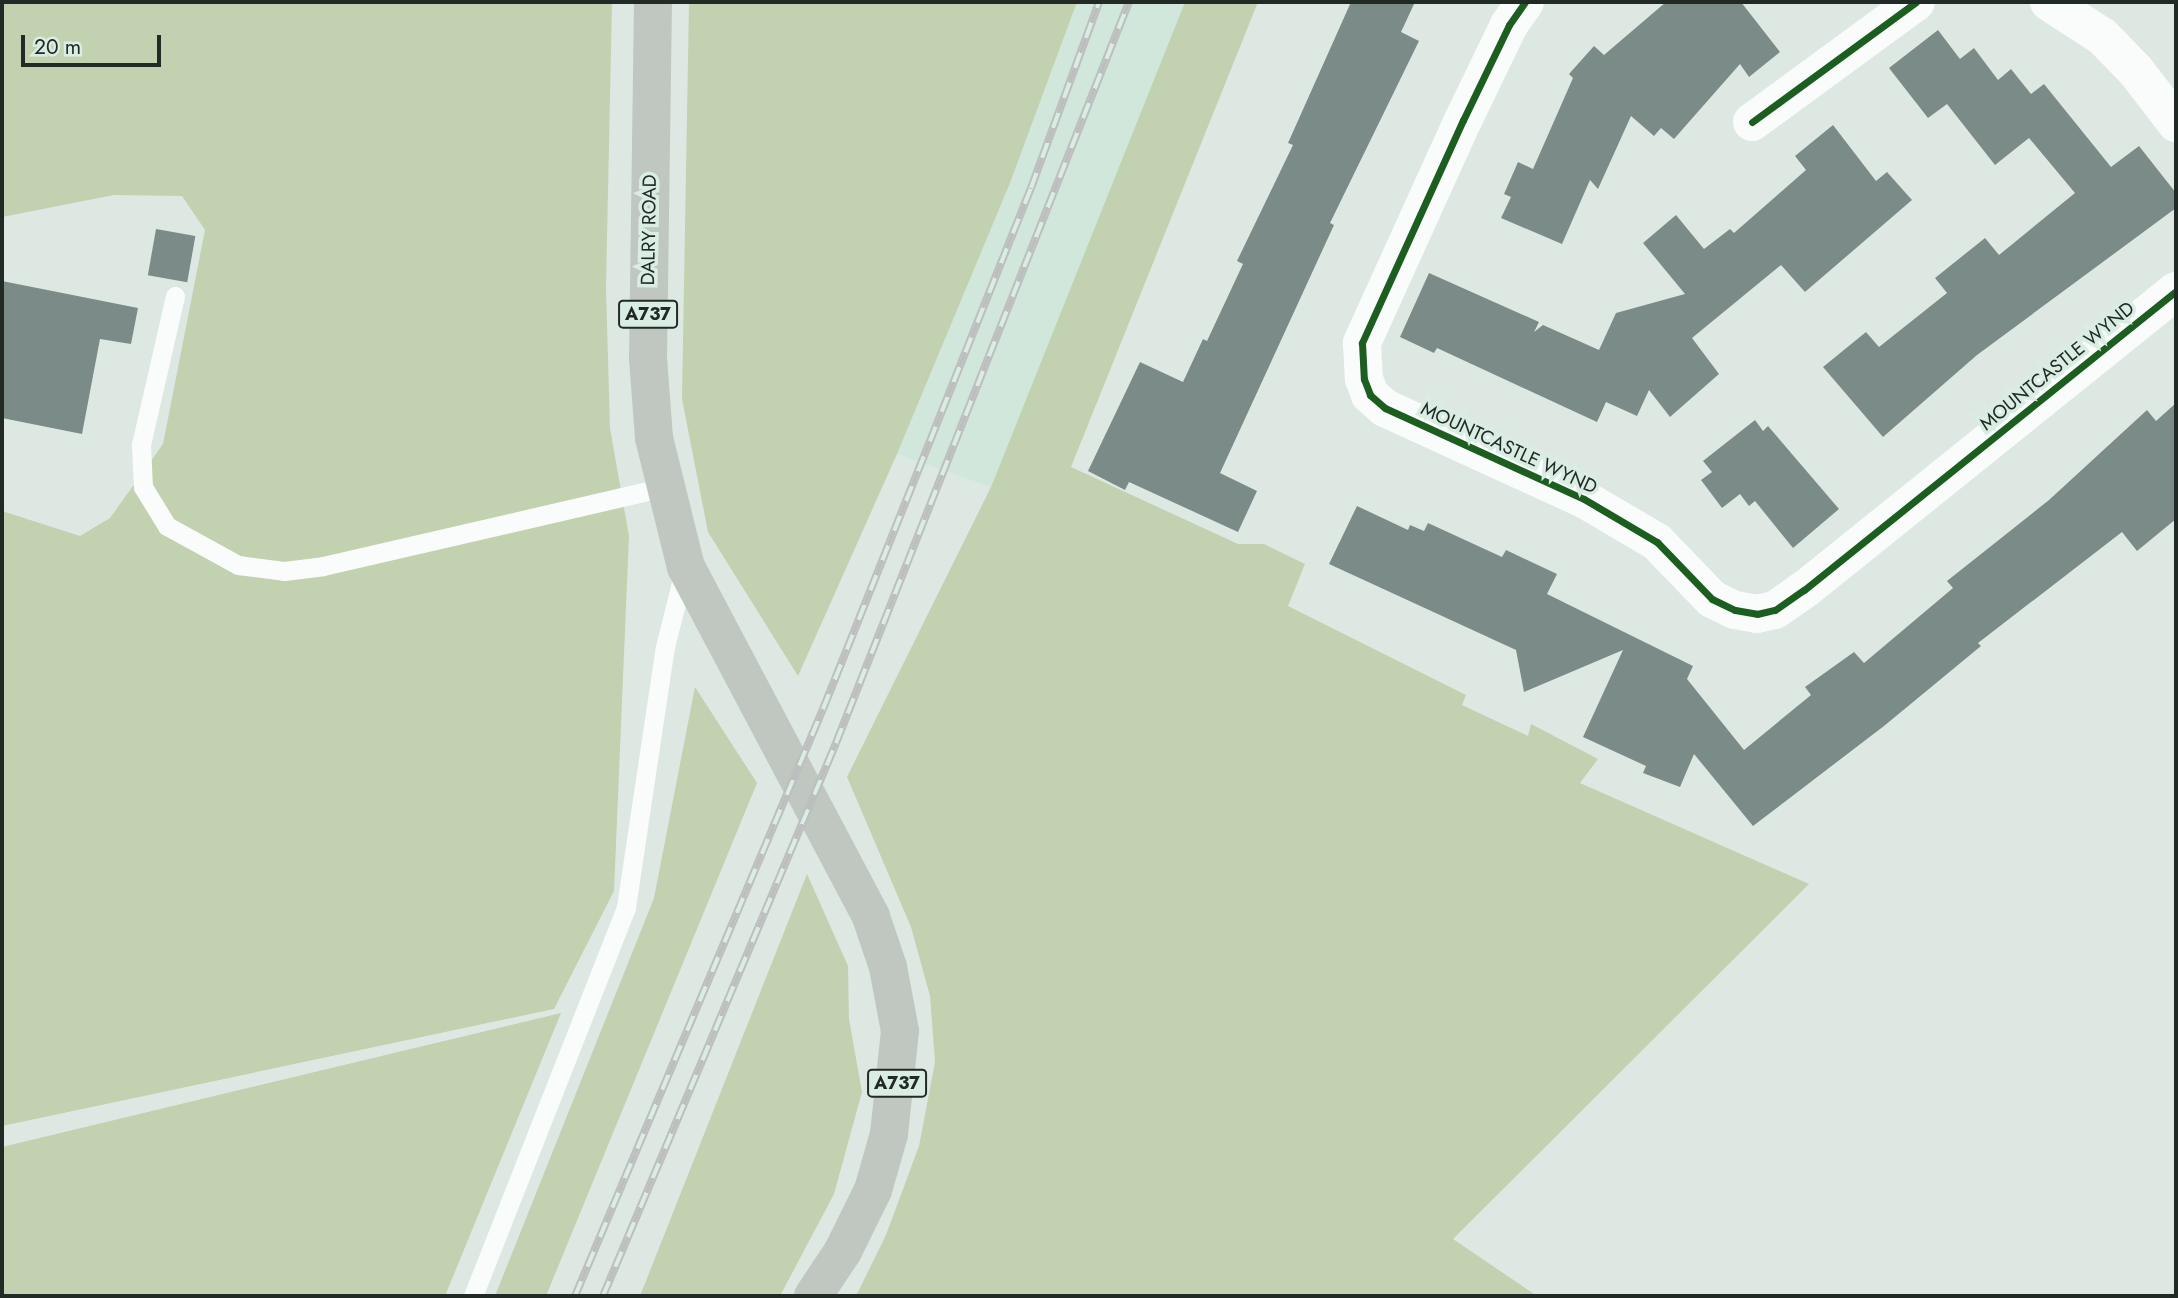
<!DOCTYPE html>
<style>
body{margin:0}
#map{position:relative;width:2178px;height:1298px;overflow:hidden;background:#dee8e3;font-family:Jost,sans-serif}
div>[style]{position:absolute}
.built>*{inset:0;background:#d2e7dc}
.green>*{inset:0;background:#c2d1b0}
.building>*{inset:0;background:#7b8c88;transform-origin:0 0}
.service>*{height:19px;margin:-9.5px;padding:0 9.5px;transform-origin:9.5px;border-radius:9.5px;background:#fafcfb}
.minor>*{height:38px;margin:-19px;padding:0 19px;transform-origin:19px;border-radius:19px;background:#fafcfb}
.trunk>*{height:38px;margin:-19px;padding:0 19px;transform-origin:19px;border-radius:19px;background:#bfc7c0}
.rail>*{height:8px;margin-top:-4px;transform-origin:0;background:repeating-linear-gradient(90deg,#d9ede3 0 16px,#bcbfbe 0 32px);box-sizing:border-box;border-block:2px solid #bcbfbe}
.cycleway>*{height:7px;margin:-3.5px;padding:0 3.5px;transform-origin:3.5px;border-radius:3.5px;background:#1b5e20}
span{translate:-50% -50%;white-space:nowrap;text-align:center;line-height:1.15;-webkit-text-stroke:7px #d9ede3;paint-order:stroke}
.shield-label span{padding:2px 5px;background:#d9ede3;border:2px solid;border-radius:5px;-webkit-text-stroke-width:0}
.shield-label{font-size:18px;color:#222a26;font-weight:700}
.street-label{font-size:19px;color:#222a26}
.frame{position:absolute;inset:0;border:4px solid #222a26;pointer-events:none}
.scale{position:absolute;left:21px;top:35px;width:140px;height:32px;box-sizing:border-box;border:4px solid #222a26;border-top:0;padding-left:9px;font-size:21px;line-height:24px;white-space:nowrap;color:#222a26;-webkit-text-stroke:5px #d9ede3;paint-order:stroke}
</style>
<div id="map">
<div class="built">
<div style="clip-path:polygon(1077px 2px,1185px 2px,991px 487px,897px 454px,1010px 183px)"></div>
</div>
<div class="green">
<div style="clip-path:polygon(2px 2px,612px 2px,606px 288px,610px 428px,629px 536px,614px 891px,554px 1009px,2px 1126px,2px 511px,80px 536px,110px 518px,163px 444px,205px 230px,182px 196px,114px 195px,2px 217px)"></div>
<div style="clip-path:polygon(689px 2px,1077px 2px,1010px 183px,897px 454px,798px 676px,708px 532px,682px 399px)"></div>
<div style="clip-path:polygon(1185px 2px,1258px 2px,1071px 467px,1238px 544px,1264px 544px,1305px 564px,1288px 606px,1466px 695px,1462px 705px,1528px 736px,1531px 724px,1598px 759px,1580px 783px,1809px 884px,1453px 1239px,1537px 1296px,856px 1296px,886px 1235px,919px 1146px,935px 1062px,930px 996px,911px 927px,847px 777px,991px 487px)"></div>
<div style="clip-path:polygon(695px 687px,757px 783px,546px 1296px,495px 1296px,654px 898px)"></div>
<div style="clip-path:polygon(807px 874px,848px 966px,849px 1019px,862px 1092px,834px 1194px,780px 1296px,640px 1296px)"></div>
<div style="clip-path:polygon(561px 1013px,445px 1296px,2px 1296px,2px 1147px)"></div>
</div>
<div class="building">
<div style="clip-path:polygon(1351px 2px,1415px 2px,1401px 32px,1419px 41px,1330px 223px,1334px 225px,1220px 473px,1257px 491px,1238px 532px,1129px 482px,1125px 490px,1088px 471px,1140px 362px,1183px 382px,1203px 339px,1207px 341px,1243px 264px,1237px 261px,1293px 145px,1288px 143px)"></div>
<div style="clip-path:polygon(1666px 2px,1741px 2px,1780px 52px,1749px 77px,1740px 64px,1674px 139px,1661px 128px,1654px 136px,1631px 116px,1598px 189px,1590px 180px,1562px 244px,1501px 218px,1511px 197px,1504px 194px,1518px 162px,1533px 169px,1573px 78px,1569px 74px,1594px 46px,1604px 55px)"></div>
<div style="clip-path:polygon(1938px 30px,1960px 59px,1974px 48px,1998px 80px,2011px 69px,2031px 94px,2044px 84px,2111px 167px,2139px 146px,2176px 193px,2176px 208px,1977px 355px,1883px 437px,1823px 367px,1866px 332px,1879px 347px,1947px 293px,1935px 278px,1985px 238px,1999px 255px,2075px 193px,2029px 138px,1995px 165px,1947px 104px,1928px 118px,1889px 68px)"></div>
<div style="clip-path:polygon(1833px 125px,1876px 181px,1887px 172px,1912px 200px,1805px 292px,1781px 265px,1692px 338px,1719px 374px,1670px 417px,1649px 390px,1637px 416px,1606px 402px,1597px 422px,1437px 348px,1434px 353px,1400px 337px,1429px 273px,1539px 322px,1534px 332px,1543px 325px,1599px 350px,1616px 313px,1685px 294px,1643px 243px,1676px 215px,1704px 249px,1730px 229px,1734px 233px,1806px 170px,1795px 156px)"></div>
<div style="left:156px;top:229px;width:40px;height:47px;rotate:10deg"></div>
<div style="clip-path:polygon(2px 281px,138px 308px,131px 344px,100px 339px,82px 434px,2px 418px)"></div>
<div style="clip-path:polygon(2176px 403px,2176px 519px,2137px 551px,2122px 532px,1978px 643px,1981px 646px,1884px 726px,1753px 826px,1694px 754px,1680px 787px,1643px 773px,1646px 766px,1583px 737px,1623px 650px,1524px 692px,1516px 650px,1329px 564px,1357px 506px,1408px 530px,1410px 525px,1424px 531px,1428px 523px,1502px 557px,1506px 550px,1557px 574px,1547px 594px,1693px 666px,1687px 679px,1744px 750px,1811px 695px,1805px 687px,1854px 652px,1864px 663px,1953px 588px,1947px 581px,2049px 500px,2147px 410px,2156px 421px)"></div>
<div style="clip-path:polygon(1755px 420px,1763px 431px,1768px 426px,1839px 509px,1793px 548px,1755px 501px,1749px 506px,1740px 494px,1722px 508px,1701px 480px,1712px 472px,1703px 461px)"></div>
</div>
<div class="service">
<div style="left:175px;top:296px;width:153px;rotate:102.9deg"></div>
<div style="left:141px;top:445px;width:42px;rotate:87.3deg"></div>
<div style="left:143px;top:487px;width:46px;rotate:58.4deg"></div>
<div style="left:167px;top:526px;width:81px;rotate:28.8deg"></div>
<div style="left:238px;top:565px;width:46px;rotate:7.4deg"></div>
<div style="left:284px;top:571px;width:39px;rotate:-7deg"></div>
<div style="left:323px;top:566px;width:352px;rotate:-13deg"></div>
<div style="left:473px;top:1296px;width:418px;rotate:-68.5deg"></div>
<div style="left:626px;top:907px;width:263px;rotate:-81.5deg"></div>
<div style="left:665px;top:647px;width:78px;rotate:-76deg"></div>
</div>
<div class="minor">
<div style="left:1525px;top:2px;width:28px;rotate:125deg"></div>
<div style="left:1509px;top:25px;width:106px;rotate:115.8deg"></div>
<div style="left:1463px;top:120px;width:245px;rotate:114.4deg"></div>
<div style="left:1362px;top:343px;width:36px;rotate:87deg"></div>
<div style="left:1364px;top:379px;width:17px;rotate:69deg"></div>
<div style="left:1370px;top:395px;width:20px;rotate:41deg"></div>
<div style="left:1385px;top:408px;width:219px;rotate:24.6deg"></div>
<div style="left:1584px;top:499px;width:85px;rotate:30.5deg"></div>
<div style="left:1657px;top:542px;width:79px;rotate:46deg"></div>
<div style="left:1712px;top:599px;width:25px;rotate:26deg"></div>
<div style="left:1735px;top:610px;width:22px;rotate:10deg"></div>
<div style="left:1757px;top:614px;width:18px;rotate:-13deg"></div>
<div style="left:1775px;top:610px;width:35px;rotate:-35deg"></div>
<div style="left:1804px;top:590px;width:477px;rotate:-38.8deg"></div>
<div style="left:2049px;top:2px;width:64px;rotate:32.9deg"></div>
<div style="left:2103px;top:37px;width:47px;rotate:45.9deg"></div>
<div style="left:2136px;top:71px;width:66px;rotate:52.4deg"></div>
<div style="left:1752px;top:122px;width:203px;rotate:-36.2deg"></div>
</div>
<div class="trunk">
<div style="left:653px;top:2px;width:356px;rotate:90.8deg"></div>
<div style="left:648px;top:358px;width:80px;rotate:85.7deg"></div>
<div style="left:654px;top:438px;width:133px;rotate:76.1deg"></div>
<div style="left:686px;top:567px;width:396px;rotate:62.1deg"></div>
<div style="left:871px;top:917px;width:53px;rotate:71.2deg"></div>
<div style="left:888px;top:967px;width:65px;rotate:79.4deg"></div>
<div style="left:900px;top:1031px;width:104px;rotate:96.1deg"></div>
<div style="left:889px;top:1134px;width:58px;rotate:105.9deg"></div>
<div style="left:873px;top:1190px;width:68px;rotate:116.2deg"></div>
<div style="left:843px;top:1251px;width:54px;rotate:123.7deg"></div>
</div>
<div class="rail">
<div style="left:575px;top:1296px;width:637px;rotate:-67.1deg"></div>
<div style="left:823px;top:709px;width:561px;rotate:-68.24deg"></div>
<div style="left:1031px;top:188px;width:198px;rotate:-69.9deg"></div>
<div style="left:603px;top:1296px;width:600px;rotate:-67.15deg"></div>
<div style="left:836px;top:743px;width:797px;rotate:-68.43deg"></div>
</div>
<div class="cycleway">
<div style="left:1525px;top:2px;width:28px;rotate:125deg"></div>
<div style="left:1509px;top:25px;width:106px;rotate:115.8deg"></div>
<div style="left:1463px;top:120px;width:245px;rotate:114.4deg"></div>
<div style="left:1362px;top:343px;width:36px;rotate:87deg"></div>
<div style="left:1364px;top:379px;width:17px;rotate:69deg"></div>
<div style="left:1370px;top:395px;width:20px;rotate:41deg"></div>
<div style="left:1385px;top:408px;width:219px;rotate:24.6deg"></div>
<div style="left:1584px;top:499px;width:85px;rotate:30.5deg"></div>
<div style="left:1657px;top:542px;width:79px;rotate:46deg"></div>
<div style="left:1712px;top:599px;width:25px;rotate:26deg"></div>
<div style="left:1735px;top:610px;width:22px;rotate:10deg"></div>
<div style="left:1757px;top:614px;width:18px;rotate:-13deg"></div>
<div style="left:1775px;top:610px;width:35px;rotate:-35deg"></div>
<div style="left:1804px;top:590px;width:477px;rotate:-38.8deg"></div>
<div style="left:1752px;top:122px;width:203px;rotate:-36.2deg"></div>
</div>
<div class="shield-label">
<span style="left:648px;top:314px">A737</span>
<span style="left:897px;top:1083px">A737</span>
</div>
<div class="street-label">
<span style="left:649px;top:230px;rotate:-89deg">DALRY ROAD</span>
<span style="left:2057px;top:366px;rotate:-39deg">MOUNTCASTLE WYND</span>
<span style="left:1509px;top:448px;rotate:25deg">MOUNTCASTLE WYND</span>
</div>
<div class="frame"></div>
<div class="scale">20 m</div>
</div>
